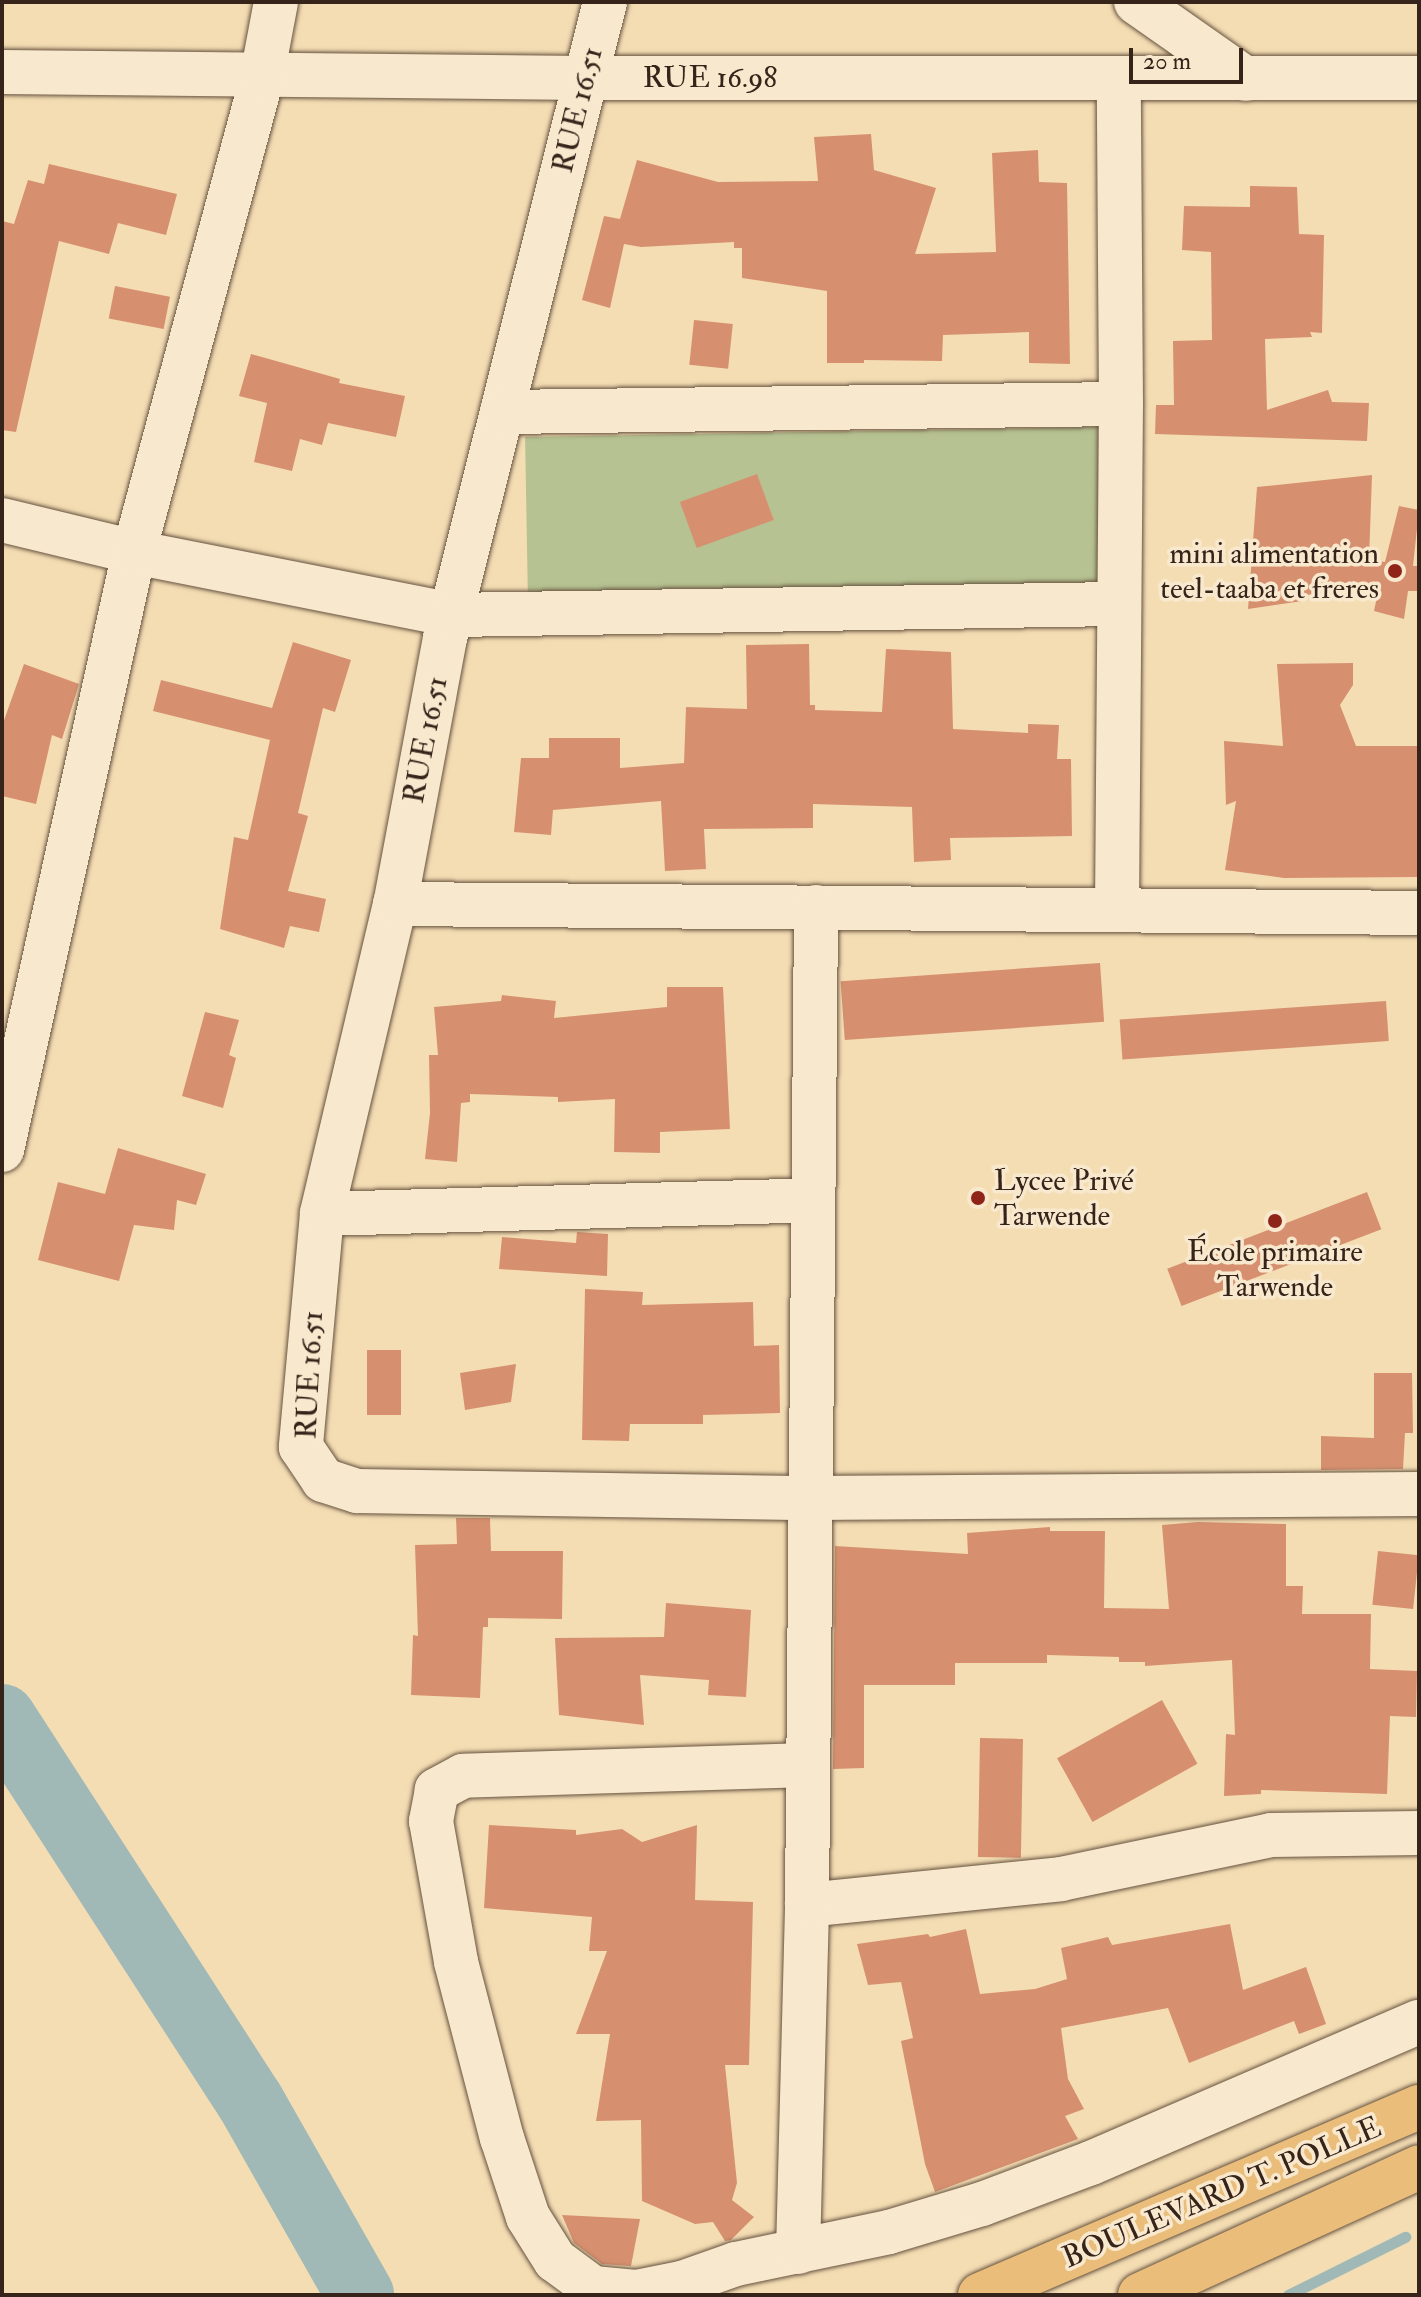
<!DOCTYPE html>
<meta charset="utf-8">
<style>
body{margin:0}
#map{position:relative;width:1421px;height:2297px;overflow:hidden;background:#f4ddb3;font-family:"IM FELL Double Pica",serif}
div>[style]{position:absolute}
.green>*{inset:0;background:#b6c291;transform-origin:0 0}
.stream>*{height:11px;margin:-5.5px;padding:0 5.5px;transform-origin:5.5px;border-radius:5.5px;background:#a0b9b7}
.river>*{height:68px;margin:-34px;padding:0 34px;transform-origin:34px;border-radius:34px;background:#a0b9b7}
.building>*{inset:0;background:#d6906f;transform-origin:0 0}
.roads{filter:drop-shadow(0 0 2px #665240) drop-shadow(0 0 2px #665240)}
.minor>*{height:44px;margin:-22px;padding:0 22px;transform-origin:22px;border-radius:22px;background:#f8e9ce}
.highway>*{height:44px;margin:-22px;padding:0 22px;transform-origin:22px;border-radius:22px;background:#eabe7a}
.dots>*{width:22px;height:22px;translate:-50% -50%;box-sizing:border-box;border:4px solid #f8e9ce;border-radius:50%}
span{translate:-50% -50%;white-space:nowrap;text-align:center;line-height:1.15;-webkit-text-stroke:7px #f8e9ce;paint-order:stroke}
.street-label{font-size:30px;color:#36231a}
.poi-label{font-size:30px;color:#36231a}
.right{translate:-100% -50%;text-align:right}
.left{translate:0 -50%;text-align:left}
.frame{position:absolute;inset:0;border:4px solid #36231a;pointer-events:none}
.scale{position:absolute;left:1129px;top:48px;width:114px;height:36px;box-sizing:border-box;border:4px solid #36231a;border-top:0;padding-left:10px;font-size:24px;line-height:28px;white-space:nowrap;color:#36231a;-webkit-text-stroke:6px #f8e9ce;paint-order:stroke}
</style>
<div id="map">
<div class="green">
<div style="left:1098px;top:427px;width:159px;height:573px;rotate:89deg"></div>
</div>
<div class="stream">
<div style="left:1288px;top:2295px;width:131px;rotate:-26.4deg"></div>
</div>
<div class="river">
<div style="left:2px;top:1718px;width:456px;rotate:57.1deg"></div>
<div style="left:250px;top:2101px;width:223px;rotate:60.4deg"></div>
</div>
<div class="building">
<div style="clip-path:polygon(871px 134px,874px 170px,936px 188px,915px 254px,996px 252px,992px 153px,1038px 150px,1039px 182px,1067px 183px,1070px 364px,1029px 363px,1029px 332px,943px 335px,942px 361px,864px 360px,864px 363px,827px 363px,827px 291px,742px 278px,742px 248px,734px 248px,734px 242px,641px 247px,624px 244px,610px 308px,582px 300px,604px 216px,620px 219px,637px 160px,718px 182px,818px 181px,814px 137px)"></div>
<div style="clip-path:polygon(49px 164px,177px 194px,166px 235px,118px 223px,109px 254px,59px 241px,16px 432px,2px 430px,2px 221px,14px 224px,28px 180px,44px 184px)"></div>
<div style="clip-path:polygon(1250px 186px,1297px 187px,1299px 234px,1324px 235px,1322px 333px,1310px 332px,1312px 337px,1265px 339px,1267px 410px,1328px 390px,1332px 402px,1369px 403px,1367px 441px,1155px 434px,1156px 405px,1174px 405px,1173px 341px,1212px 340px,1211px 252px,1182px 250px,1184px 206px,1250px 207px)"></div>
<div style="left:115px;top:286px;width:56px;height:33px;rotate:11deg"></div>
<div style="left:694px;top:320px;width:39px;height:45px;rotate:6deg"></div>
<div style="clip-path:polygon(251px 354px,340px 379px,339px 383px,405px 396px,396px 437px,328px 423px,322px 445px,300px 439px,292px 471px,254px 462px,267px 403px,239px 396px)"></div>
<div style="left:757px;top:474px;width:49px;height:82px;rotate:70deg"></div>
<div style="clip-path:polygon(1372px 475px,1369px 560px,1385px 562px,1399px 506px,1419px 510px,1413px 566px,1419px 566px,1419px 591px,1408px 591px,1404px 619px,1374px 611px,1378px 592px,1301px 595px,1302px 601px,1248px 609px,1257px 487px)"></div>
<div style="clip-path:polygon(293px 642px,351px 660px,335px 712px,323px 708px,298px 813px,308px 816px,288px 891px,326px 899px,319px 932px,290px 926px,284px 948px,220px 929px,234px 837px,248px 840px,270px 740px,153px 711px,161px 680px,272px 708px)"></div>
<div style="clip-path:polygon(809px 644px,810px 705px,815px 705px,815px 710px,882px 712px,886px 649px,951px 652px,953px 729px,1028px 733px,1028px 724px,1059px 725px,1057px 759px,1071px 759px,1072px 836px,950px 838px,951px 860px,914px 862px,912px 807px,813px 804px,813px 828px,704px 829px,706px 869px,665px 871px,661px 801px,553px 810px,551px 835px,514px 832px,521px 758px,549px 758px,549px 738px,620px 738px,620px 768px,684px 763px,686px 707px,747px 709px,746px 645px)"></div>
<div style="clip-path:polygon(1353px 663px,1353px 685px,1340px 705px,1356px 746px,1418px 746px,1418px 877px,1284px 878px,1225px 870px,1236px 801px,1226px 805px,1224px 741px,1283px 746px,1277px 664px)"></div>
<div style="clip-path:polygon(24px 664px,79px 684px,62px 739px,52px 735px,36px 804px,2px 796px,2px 726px)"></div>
<div style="left:1100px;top:963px;width:59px;height:260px;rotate:86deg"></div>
<div style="clip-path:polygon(667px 987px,723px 987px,730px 1129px,660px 1132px,660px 1153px,614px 1152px,615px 1099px,558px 1102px,558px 1097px,470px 1094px,470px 1102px,461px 1103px,457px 1162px,425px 1159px,430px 1113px,429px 1055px,438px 1055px,434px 1007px,501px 1001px,502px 995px,556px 1001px,554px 1018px,667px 1007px)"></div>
<div style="left:1386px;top:1001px;width:40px;height:267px;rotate:86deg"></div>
<div style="clip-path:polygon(205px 1012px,239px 1020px,229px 1055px,236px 1058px,223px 1108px,182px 1096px)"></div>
<div style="clip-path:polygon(118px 1148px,206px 1174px,196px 1205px,177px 1200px,174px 1230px,134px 1225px,119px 1281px,38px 1260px,58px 1182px,105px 1194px)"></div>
<div style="left:1367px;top:1192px;width:40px;height:214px;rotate:69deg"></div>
<div style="clip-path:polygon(577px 1232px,608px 1234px,607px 1276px,499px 1269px,502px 1237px,576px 1243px)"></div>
<div style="clip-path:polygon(585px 1289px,643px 1292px,642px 1305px,753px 1302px,754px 1346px,779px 1345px,780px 1413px,703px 1415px,703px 1424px,630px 1424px,629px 1441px,582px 1440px)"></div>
<div style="left:367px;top:1350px;width:34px;height:65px"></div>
<div style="clip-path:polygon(516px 1364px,511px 1402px,465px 1410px,460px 1373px)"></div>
<div style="clip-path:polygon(1374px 1373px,1412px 1373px,1413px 1433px,1405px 1433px,1403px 1469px,1321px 1470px,1321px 1436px,1374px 1438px)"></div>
<div style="clip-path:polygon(456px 1518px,490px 1518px,491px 1551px,563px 1551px,562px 1619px,488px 1618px,488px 1627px,483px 1627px,480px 1698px,411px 1695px,413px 1635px,418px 1636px,415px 1545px,457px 1544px)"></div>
<div style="clip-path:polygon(1198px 1522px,1286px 1524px,1286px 1586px,1303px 1586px,1302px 1614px,1371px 1614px,1370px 1669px,1417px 1671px,1416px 1717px,1390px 1716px,1387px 1794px,1261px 1790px,1261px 1794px,1224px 1796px,1226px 1734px,1235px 1735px,1232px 1660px,1145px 1666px,1145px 1662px,1119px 1662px,1119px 1657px,1047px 1655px,1047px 1663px,955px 1663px,955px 1685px,864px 1685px,864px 1768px,833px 1769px,835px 1546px,968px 1554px,967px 1533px,1050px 1527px,1050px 1531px,1105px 1531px,1104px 1608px,1169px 1609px,1162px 1525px)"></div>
<div style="left:1378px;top:1551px;width:41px;height:54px;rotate:6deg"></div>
<div style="clip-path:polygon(666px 1603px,751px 1610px,746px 1697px,708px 1695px,709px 1680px,640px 1675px,644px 1725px,559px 1715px,555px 1638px,664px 1637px)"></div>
<div style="left:1162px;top:1700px;width:73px;height:120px;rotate:61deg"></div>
<div style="left:980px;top:1738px;width:43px;height:119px;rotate:1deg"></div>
<div style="clip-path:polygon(489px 1825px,576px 1830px,576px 1835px,622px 1829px,642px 1842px,697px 1825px,695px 1900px,753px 1902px,749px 2065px,725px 2065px,737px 2183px,732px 2200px,754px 2217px,731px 2240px,725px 2241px,713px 2222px,695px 2224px,642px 2201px,641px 2120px,596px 2121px,610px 2034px,576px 2034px,607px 1951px,589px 1951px,592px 1917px,484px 1908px)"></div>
<div style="clip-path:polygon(1230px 1924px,1243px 1990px,1306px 1967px,1326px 2024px,1299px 2034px,1294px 2021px,1189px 2063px,1168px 2008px,1061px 2028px,1068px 2079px,1084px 2109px,1065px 2116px,1078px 2139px,935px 2192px,925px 2164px,901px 2041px,913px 2038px,901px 1982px,868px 1985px,857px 1944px,928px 1934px,930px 1937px,966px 1929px,980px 1994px,1035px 1989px,1067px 1979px,1061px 1948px,1108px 1937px,1112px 1945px)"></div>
<div style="clip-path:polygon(562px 2215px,640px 2219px,631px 2266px,602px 2264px,574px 2243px)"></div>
</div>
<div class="roads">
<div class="minor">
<div style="left:605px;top:2px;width:656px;rotate:104.12deg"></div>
<div style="left:445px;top:638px;width:271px;rotate:100.6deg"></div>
<div style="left:395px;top:904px;width:318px;rotate:103.3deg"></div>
<div style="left:322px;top:1214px;width:234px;rotate:95.2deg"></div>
<div style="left:301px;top:1447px;width:40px;rotate:56deg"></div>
<div style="left:323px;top:1480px;width:36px;rotate:18deg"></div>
<div style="left:357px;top:1491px;width:455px;rotate:0.9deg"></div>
<div style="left:812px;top:1498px;width:607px;rotate:-0.38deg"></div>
<div style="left:1136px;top:2px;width:134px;rotate:35deg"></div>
<div style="left:2px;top:72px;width:584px;rotate:0.59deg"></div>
<div style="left:586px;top:78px;width:833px"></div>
<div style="left:502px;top:412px;width:619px;rotate:-0.74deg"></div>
<div style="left:2px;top:520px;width:136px;rotate:13.6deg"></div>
<div style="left:134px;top:552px;width:324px;rotate:11.2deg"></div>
<div style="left:452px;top:615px;width:666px;rotate:-0.95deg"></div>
<div style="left:395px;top:904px;width:1024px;rotate:0.5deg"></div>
<div style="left:1117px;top:910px;width:506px;rotate:-89.55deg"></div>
<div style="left:1121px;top:404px;width:326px;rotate:-90.4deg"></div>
<div style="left:2px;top:1150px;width:612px;rotate:-77.55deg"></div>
<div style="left:134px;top:552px;width:493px;rotate:-74.9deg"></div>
<div style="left:262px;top:76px;width:75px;rotate:-79.3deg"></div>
<div style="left:322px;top:1214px;width:491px;rotate:-1.6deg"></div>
<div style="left:808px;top:1765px;width:345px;rotate:178.2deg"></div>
<div style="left:463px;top:1776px;width:30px;rotate:152deg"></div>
<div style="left:437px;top:1790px;width:32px;rotate:101deg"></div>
<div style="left:431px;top:1821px;width:143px;rotate:79.9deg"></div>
<div style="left:456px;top:1962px;width:182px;rotate:75.4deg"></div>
<div style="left:502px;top:2138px;width:83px;rotate:71.8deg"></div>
<div style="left:528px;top:2217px;width:51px;rotate:57.9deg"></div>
<div style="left:555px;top:2260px;width:47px;rotate:36.4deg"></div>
<div style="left:593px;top:2288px;width:43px;rotate:5.3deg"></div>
<div style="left:636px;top:2292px;width:47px;rotate:-11.1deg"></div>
<div style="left:682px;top:2283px;width:57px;rotate:-19.4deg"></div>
<div style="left:736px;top:2264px;width:156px;rotate:-11.8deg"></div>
<div style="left:889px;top:2232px;width:97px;rotate:-16.8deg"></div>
<div style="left:982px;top:2204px;width:116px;rotate:-20.6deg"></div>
<div style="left:1091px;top:2163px;width:357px;rotate:-23.3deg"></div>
<div style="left:807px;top:1905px;width:255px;rotate:-5.8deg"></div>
<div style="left:1061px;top:1879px;width:215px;rotate:-11.8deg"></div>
<div style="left:1271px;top:1835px;width:148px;rotate:-0.8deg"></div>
<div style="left:798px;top:2252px;width:347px;rotate:-88.5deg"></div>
<div style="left:807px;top:1905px;width:998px;rotate:-89.48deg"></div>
</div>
<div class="highway">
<div style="left:980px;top:2295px;width:478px;rotate:-23.2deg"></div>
<div style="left:1140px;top:2295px;width:307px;rotate:-24.6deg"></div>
</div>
</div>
<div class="dots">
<div style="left:1395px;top:571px;background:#8f2418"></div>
<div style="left:978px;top:1198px;background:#8f2418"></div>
<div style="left:1275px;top:1221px;background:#8f2418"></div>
</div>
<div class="street-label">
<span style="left:710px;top:78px">RUE 16.98</span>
<span style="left:578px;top:110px;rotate:-76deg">RUE 16.51</span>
<span style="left:426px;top:740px;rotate:-79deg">RUE 16.51</span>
<span style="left:310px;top:1375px;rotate:-87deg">RUE 16.51</span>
<span style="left:1222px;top:2193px;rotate:-23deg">BOULEVARD T. POLLE</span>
</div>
<div class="poi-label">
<span class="right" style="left:1379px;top:571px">mini alimentation<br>teel-taaba et freres</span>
<span class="left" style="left:994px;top:1198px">Lycee Privé<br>Tarwende</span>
<span style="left:1275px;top:1269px">École primaire<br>Tarwende</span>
</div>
<div class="frame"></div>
<div class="scale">20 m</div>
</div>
